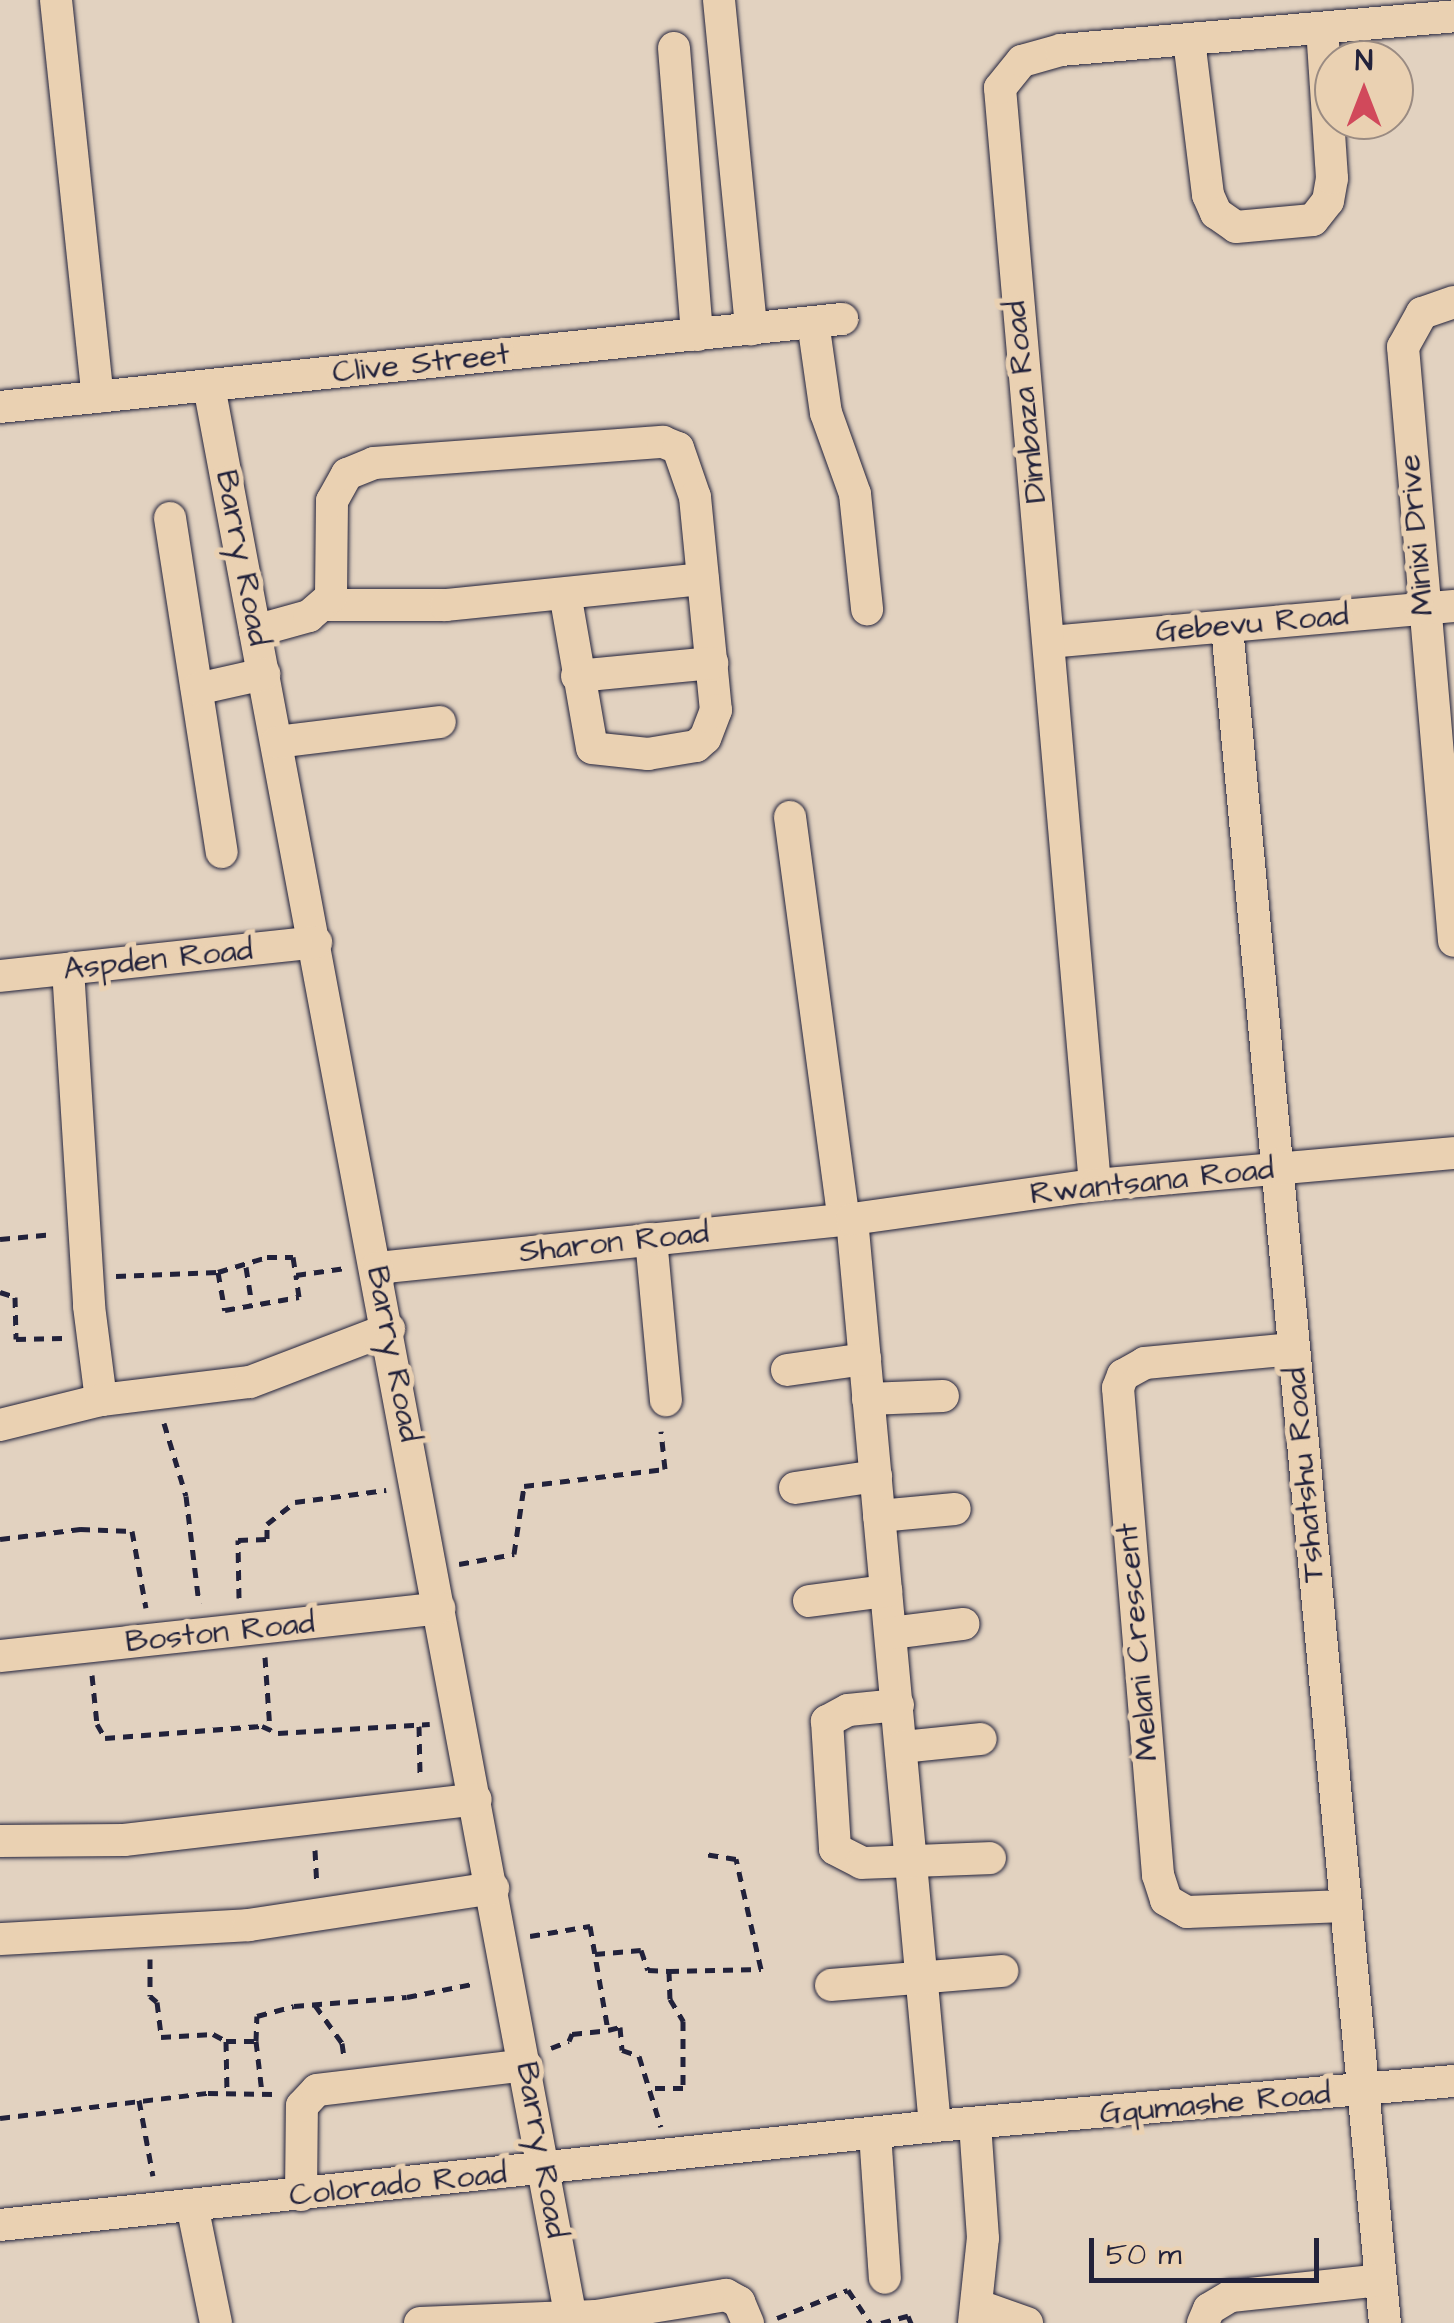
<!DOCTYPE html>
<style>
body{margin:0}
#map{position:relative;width:1454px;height:2323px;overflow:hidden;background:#e2d2c0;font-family:"Architects Daughter",sans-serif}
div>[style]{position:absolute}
.path>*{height:5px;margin-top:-2.5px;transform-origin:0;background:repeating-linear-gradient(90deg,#22223b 0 10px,transparent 0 18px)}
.roads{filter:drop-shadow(0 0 2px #22223b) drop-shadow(0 0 2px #22223b)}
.minor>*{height:32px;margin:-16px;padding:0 16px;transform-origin:16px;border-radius:16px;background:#ead1b2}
span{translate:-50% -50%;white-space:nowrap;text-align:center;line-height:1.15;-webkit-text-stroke:10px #ead1b2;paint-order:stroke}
.street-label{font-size:32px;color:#22223b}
.north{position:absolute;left:1314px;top:40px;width:100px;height:100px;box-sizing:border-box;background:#ead1b2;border:2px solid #9a8b82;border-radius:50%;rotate:0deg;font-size:28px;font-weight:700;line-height:40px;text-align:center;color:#22223b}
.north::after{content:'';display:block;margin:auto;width:35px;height:45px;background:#d1495b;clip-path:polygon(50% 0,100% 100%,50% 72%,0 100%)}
.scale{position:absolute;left:1089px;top:2238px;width:230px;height:45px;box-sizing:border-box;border:5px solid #22223b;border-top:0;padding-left:12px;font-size:30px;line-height:35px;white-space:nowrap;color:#22223b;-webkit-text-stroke:8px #ead1b2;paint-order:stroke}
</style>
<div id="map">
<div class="path">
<div style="left:0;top:1239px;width:54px;rotate:-5.3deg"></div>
<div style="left:246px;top:1267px;width:36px;rotate:81deg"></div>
<div style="left:218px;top:1272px;width:39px;rotate:80deg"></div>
<div style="left:225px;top:1310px;width:75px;rotate:-10deg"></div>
<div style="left:299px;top:1297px;width:22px;rotate:-98deg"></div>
<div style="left:116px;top:1276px;width:102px;rotate:-2.2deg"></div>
<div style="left:218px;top:1272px;width:51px;rotate:-17deg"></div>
<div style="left:267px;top:1257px;width:26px"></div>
<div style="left:293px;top:1257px;width:18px;rotate:81deg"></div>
<div style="left:296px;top:1275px;width:50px;rotate:-8deg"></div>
<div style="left:0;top:1292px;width:16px;rotate:18deg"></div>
<div style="left:15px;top:1297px;width:42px;rotate:88.6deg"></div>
<div style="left:16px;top:1339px;width:47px;rotate:-1.2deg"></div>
<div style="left:164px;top:1423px;width:76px;rotate:73.2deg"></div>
<div style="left:186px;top:1496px;width:108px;rotate:83.1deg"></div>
<div style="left:0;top:1539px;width:81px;rotate:-7.1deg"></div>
<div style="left:80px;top:1529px;width:52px;rotate:2.2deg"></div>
<div style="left:132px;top:1531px;width:78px;rotate:79.7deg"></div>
<div style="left:459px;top:1564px;width:56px;rotate:-10.3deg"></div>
<div style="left:514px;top:1554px;width:69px;rotate:-81.6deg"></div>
<div style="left:524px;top:1486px;width:142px;rotate:-6.9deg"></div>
<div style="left:665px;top:1469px;width:38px;rotate:-96deg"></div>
<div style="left:239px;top:1598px;width:58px;rotate:-91deg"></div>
<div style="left:238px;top:1540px;width:29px;rotate:-2deg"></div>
<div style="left:267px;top:1539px;width:15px;rotate:-90deg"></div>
<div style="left:267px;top:1524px;width:36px;rotate:-38deg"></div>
<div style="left:295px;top:1502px;width:92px;rotate:-7.5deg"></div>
<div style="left:265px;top:1657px;width:73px;rotate:86.1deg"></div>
<div style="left:92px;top:1675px;width:49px;rotate:84.2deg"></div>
<div style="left:97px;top:1724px;width:16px;rotate:60deg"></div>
<div style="left:105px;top:1738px;width:157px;rotate:-4.4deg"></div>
<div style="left:262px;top:1726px;width:17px;rotate:24deg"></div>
<div style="left:278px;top:1733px;width:152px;rotate:-3.4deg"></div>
<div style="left:419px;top:1726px;width:47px;rotate:88.8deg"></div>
<div style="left:315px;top:1850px;width:34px;rotate:87deg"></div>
<div style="left:530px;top:1936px;width:61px;rotate:-9.5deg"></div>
<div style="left:590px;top:1926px;width:106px;rotate:80.2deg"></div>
<div style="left:608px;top:2030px;width:12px;rotate:-14deg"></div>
<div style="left:620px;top:2027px;width:23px;rotate:85deg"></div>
<div style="left:622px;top:2050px;width:18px;rotate:19deg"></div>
<div style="left:639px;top:2056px;width:74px;rotate:72.8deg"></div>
<div style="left:595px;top:1954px;width:46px;rotate:-5deg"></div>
<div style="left:641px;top:1950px;width:21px;rotate:71deg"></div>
<div style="left:648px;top:1970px;width:21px;rotate:3deg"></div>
<div style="left:669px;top:1971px;width:28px;rotate:88deg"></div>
<div style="left:670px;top:1999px;width:26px;rotate:59deg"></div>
<div style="left:683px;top:2021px;width:67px;rotate:90deg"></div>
<div style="left:683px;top:2088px;width:32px;rotate:180deg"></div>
<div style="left:150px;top:1959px;width:37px;rotate:90deg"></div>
<div style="left:150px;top:1996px;width:9px;rotate:41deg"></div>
<div style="left:157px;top:2002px;width:35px;rotate:83deg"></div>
<div style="left:161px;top:2037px;width:52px;rotate:-3.3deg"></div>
<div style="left:213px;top:2034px;width:15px;rotate:28deg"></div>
<div style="left:226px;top:2041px;width:53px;rotate:88.9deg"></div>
<div style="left:669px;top:1971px;width:92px;rotate:-1.2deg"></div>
<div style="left:761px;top:1969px;width:113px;rotate:-102.8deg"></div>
<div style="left:736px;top:1859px;width:30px;rotate:-171deg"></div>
<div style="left:315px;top:2005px;width:47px;rotate:54.6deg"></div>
<div style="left:342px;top:2043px;width:15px;rotate:82deg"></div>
<div style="left:226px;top:2041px;width:30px"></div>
<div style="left:256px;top:2041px;width:25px;rotate:-88deg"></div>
<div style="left:257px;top:2016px;width:38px;rotate:-15deg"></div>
<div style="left:294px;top:2006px;width:113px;rotate:-4.6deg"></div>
<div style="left:407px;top:1997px;width:71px;rotate:-11.3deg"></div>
<div style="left:256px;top:2041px;width:52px;rotate:83.4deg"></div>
<div style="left:551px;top:2048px;width:19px;rotate:-21deg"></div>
<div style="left:569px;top:2041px;width:8px;rotate:-67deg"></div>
<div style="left:572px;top:2034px;width:36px;rotate:-6deg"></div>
<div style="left:139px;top:2100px;width:77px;rotate:79.6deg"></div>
<div style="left:0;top:2118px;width:209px;rotate:-6.9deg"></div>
<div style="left:208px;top:2093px;width:67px;rotate:0.9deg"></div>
<div style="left:777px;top:2318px;width:76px;rotate:-21.5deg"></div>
<div style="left:848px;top:2290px;width:40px;rotate:56deg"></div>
<div style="left:881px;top:2323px;width:28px;rotate:-15deg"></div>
<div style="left:908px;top:2316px;width:8px;rotate:67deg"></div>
</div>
<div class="roads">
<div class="minor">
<div style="left:56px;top:0;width:399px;rotate:84deg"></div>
<div style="left:719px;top:0;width:331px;rotate:84.4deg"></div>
<div style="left:1189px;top:40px;width:156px;rotate:83deg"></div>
<div style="left:1208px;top:195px;width:20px;rotate:66deg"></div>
<div style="left:1216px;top:213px;width:24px;rotate:35deg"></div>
<div style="left:1236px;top:227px;width:77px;rotate:-5.2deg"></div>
<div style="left:1313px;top:220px;width:24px;rotate:-52deg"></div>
<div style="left:1328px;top:201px;width:23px;rotate:-80deg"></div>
<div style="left:1332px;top:178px;width:149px;rotate:-93.8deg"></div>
<div style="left:674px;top:48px;width:288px;rotate:85.4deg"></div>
<div style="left:1454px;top:302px;width:34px;rotate:161deg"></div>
<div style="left:1422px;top:313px;width:39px;rotate:119deg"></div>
<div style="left:1403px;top:347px;width:596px;rotate:85.09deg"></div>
<div style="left:813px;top:322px;width:92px;rotate:81.9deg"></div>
<div style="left:826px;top:413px;width:86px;rotate:70.3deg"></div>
<div style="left:855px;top:494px;width:116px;rotate:84deg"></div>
<div style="left:209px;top:386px;width:1971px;rotate:79.39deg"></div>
<div style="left:0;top:407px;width:847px;rotate:-5.97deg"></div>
<div style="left:170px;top:518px;width:338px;rotate:81.2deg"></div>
<div style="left:325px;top:605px;width:121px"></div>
<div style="left:446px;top:605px;width:258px;rotate:-5.8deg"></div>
<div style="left:1227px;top:627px;width:1703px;rotate:84.68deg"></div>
<div style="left:255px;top:631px;width:56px;rotate:-15.5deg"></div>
<div style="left:309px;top:616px;width:29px;rotate:-41deg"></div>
<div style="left:331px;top:597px;width:96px;rotate:-89.4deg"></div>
<div style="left:332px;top:501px;width:31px;rotate:-61deg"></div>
<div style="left:347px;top:474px;width:29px;rotate:-22deg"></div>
<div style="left:374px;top:463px;width:290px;rotate:-4.2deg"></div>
<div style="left:663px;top:442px;width:16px;rotate:22deg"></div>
<div style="left:678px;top:448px;width:52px;rotate:70.9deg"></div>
<div style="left:695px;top:497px;width:214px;rotate:84.4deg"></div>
<div style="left:716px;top:710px;width:30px;rotate:111deg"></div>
<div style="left:705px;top:738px;width:12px;rotate:138deg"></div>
<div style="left:696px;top:746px;width:49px;rotate:170.5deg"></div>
<div style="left:648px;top:754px;width:56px;rotate:-173.9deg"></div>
<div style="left:592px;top:748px;width:156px;rotate:-99.9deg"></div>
<div style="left:1050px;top:642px;width:406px;rotate:-5.1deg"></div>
<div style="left:577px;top:676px;width:136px;rotate:-5.5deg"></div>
<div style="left:197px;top:689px;width:69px;rotate:-12.6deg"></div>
<div style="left:277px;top:742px;width:164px;rotate:-7deg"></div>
<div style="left:790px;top:817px;width:407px;rotate:82.4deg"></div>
<div style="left:68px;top:969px;width:338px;rotate:86.4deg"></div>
<div style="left:89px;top:1306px;width:95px;rotate:82.7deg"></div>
<div style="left:0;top:976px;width:318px;rotate:-6.1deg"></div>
<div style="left:1095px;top:1185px;width:1101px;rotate:-94.95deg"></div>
<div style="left:1000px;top:88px;width:35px;rotate:-51deg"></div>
<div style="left:1022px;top:61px;width:41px;rotate:-15.8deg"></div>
<div style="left:1061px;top:50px;width:394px;rotate:-4.9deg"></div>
<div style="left:852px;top:1219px;width:911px;rotate:84.77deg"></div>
<div style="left:651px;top:1239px;width:162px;rotate:84.7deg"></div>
<div style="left:377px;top:1268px;width:478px;rotate:-5.9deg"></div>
<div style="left:852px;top:1219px;width:245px;rotate:-8deg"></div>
<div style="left:1095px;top:1185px;width:360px;rotate:-5.1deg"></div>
<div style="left:1293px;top:1349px;width:149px;rotate:174.6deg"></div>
<div style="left:1145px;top:1363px;width:25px;rotate:151deg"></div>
<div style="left:1123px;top:1375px;width:14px;rotate:111deg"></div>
<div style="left:1118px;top:1388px;width:489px;rotate:85.3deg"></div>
<div style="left:1158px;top:1875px;width:26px;rotate:72deg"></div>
<div style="left:1166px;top:1900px;width:24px;rotate:30deg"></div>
<div style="left:1187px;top:1912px;width:158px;rotate:-2.2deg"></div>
<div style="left:787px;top:1370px;width:79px;rotate:-8deg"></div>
<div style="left:868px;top:1399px;width:75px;rotate:-2.3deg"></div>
<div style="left:0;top:1425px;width:104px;rotate:-13.9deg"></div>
<div style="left:101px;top:1400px;width:150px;rotate:-6.9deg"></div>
<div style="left:250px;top:1382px;width:149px;rotate:-20.9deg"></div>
<div style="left:795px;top:1488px;width:82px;rotate:-8.4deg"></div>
<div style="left:879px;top:1516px;width:76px;rotate:-5.3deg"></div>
<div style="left:809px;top:1601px;width:78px;rotate:-7.4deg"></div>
<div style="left:891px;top:1633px;width:73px;rotate:-7.1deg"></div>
<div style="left:0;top:1656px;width:442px;rotate:-6.2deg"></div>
<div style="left:898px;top:1705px;width:50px;rotate:174.3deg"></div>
<div style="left:848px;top:1710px;width:24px;rotate:152deg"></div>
<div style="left:827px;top:1721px;width:128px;rotate:86.4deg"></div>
<div style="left:835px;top:1849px;width:30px;rotate:27deg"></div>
<div style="left:862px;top:1863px;width:128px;rotate:-2.2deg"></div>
<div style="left:902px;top:1747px;width:79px;rotate:-5.8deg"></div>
<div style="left:0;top:1841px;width:124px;rotate:-0.5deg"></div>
<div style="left:124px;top:1840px;width:354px;rotate:-6.6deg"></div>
<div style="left:0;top:1939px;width:249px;rotate:-3.2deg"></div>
<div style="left:249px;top:1925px;width:247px;rotate:-8.6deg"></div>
<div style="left:831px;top:1985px;width:172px;rotate:-4.7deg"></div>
<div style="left:875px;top:2133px;width:145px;rotate:86.1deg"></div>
<div style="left:301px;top:2195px;width:89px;rotate:-89.4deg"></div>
<div style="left:302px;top:2106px;width:22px;rotate:-47deg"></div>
<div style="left:317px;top:2090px;width:210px;rotate:-6.8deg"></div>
<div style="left:192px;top:2205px;width:120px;rotate:78.5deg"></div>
<div style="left:0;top:2225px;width:940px;rotate:-6.04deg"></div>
<div style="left:935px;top:2126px;width:521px;rotate:-4.96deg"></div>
<div style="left:979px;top:2306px;width:51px;rotate:19.5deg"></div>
<div style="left:420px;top:2323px;width:176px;rotate:-2.3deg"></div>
<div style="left:596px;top:2316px;width:132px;rotate:-9.2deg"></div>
<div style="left:726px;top:2295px;width:15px;rotate:28deg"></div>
<div style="left:739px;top:2302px;width:23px;rotate:67deg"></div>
<div style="left:974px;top:2323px;width:85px;rotate:-84deg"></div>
<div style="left:983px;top:2238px;width:115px;rotate:-94deg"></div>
<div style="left:1203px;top:2323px;width:15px;rotate:-67deg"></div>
<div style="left:1209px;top:2309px;width:26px;rotate:-31deg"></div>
<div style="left:1231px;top:2296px;width:150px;rotate:-6.1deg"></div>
</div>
</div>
<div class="street-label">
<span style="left:421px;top:364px;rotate:-6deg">Clive Street</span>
<span style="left:1026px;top:402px;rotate:-96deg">Dimbaza Road</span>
<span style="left:1417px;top:535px;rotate:-95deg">Minixi Drive</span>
<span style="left:242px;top:558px;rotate:79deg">Barry Road</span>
<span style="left:1252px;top:624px;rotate:-5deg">Gebevu Road</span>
<span style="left:158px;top:960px;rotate:-6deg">Aspden Road</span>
<span style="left:1152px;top:1182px;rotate:-6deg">Rwantsana Road</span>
<span style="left:614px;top:1243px;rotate:-6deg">Sharon Road</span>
<span style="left:393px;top:1354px;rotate:79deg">Barry Road</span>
<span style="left:1305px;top:1475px;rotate:-95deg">Tshatshu Road</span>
<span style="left:220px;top:1633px;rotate:-6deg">Boston Road</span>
<span style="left:1138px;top:1642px;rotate:-95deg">Melani Crescent</span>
<span style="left:1215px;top:2104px;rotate:-5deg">Gqumashe Road</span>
<span style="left:541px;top:2150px;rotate:80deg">Barry Road</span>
<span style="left:398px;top:2185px;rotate:-6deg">Colorado Road</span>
</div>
<div class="north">N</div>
<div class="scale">50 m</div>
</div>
